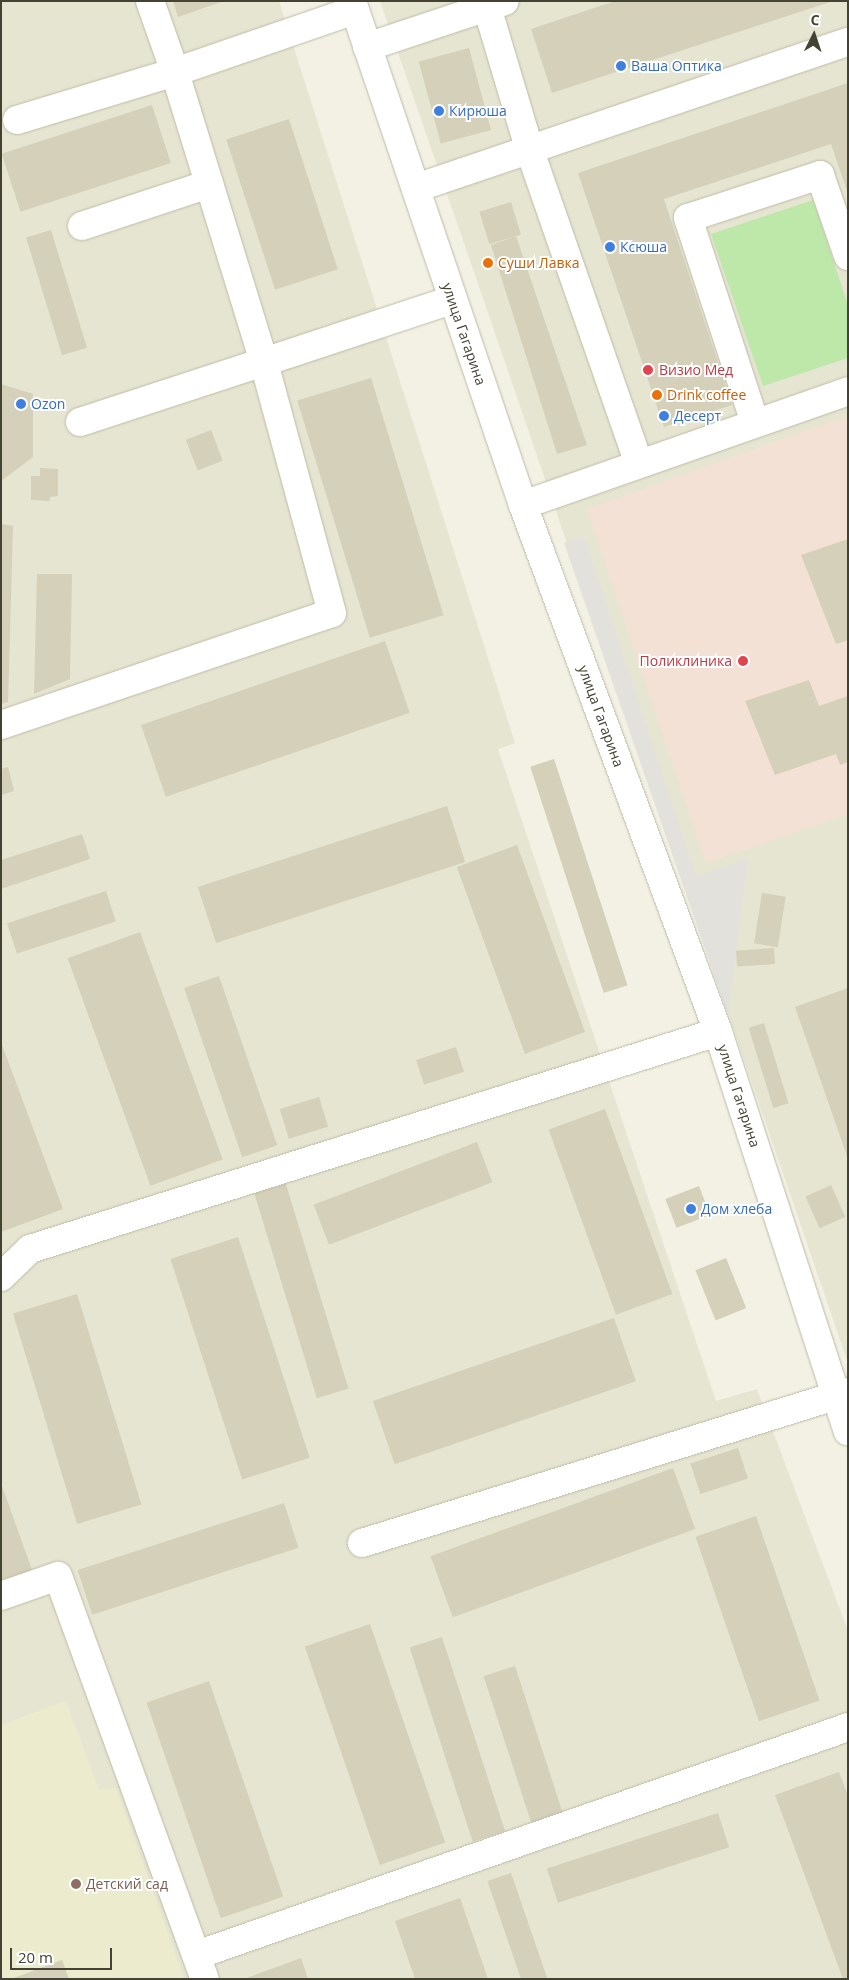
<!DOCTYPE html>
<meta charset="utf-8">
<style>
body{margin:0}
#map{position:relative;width:849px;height:1980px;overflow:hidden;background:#f2f1e3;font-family:"Open Sans",sans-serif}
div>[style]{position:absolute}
.residential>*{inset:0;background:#e6e5d1}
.education>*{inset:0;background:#ecebcd}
.medical>*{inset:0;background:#f4e1d6}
.green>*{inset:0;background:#bde8aa}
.parking>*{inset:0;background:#e3e1dc}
.building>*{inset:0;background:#d4d0b9;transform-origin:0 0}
.roads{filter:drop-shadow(0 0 1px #bebba6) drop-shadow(0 0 1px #bebba6)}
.minor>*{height:28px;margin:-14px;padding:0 14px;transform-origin:14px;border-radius:14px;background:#fff}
.dots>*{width:14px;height:14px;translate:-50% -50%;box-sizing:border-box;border:2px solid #fff;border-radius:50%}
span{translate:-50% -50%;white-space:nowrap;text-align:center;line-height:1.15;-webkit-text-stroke:4px #fff;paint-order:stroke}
.shop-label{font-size:14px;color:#366cbe}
.left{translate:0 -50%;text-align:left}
.food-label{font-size:14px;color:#c56008}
.street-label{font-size:14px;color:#444233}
.health-label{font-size:14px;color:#be3a42}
.right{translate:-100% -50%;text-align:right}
.education-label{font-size:14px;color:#785e54}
.frame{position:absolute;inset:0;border:2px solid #444233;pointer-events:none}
.north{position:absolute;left:789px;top:10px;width:50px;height:50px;-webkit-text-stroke:4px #fff;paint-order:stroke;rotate:4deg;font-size:14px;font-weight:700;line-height:20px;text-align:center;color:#444233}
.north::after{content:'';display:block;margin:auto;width:18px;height:22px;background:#444233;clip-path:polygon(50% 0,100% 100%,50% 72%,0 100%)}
.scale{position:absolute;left:10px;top:1948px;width:102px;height:22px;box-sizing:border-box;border:2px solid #444233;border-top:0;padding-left:6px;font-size:15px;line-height:18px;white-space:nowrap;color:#444233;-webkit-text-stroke:4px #fff;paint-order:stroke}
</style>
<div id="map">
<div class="residential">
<div style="clip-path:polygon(1px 1px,279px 1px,515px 743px,498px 749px,716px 1401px,757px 1389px,848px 1631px,848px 1979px,1px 1979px)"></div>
<div style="clip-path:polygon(380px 1px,848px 1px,848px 1363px,473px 269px)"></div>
</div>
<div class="education">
<div style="clip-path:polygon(66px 1701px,99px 1790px,116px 1788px,184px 1979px,1px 1979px,1px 1725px)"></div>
</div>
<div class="medical">
<div style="clip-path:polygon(848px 416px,848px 814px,706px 863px,587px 509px)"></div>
</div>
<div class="green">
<div style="clip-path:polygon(813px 200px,848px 305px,848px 358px,763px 386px,711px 234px)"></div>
</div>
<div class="parking">
<div style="clip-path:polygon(584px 537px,696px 876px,748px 859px,728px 1015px,564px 543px)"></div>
</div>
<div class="building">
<div style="clip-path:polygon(173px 1px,221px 1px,221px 2px,178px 17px)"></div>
<div style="clip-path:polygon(615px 1px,829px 1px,830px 2px,552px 93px,531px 29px)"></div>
<div style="left:469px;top:48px;width:85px;height:52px;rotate:75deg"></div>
<div style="clip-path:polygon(848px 83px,848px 194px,831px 144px,664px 199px,732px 405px,664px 427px,578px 173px)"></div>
<div style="left:152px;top:105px;width:61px;height:158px;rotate:72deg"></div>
<div style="left:289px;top:119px;width:158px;height:66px;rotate:72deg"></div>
<div style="left:511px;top:202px;width:34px;height:33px;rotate:73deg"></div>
<div style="left:51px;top:230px;width:123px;height:26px;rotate:73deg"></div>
<div style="clip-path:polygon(516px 236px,587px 445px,557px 454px,491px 245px)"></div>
<div style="left:371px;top:378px;width:248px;height:77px;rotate:73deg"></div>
<div style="clip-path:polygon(1px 384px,33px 394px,33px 457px,1px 481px)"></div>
<div style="left:211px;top:430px;width:33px;height:27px;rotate:69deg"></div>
<div style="clip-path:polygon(40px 468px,58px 469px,58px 496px,50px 497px,50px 501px,31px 500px,31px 476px,40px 476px)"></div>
<div style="clip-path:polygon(1px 524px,13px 526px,8px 702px,1px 704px)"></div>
<div style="clip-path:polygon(848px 539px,848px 640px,836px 644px,801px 555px)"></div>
<div style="clip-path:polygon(37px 574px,72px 574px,70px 679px,34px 694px)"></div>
<div style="left:385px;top:641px;width:76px;height:258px;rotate:71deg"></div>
<div style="clip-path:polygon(809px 680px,819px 706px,848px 696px,848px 762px,840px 765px,836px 754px,775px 775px,745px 701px)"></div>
<div style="left:554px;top:759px;width:238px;height:25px;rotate:72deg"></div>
<div style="clip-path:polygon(8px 767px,14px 791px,1px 795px,1px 769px)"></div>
<div style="left:447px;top:806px;width:59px;height:262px;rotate:72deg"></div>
<div style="clip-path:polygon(82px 834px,90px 859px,1px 889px,1px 860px)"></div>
<div style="left:517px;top:845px;width:199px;height:64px;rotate:70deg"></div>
<div style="left:106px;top:891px;width:32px;height:104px;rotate:72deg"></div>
<div style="left:762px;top:893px;width:24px;height:51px;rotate:9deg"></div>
<div style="left:140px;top:932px;width:242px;height:77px;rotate:70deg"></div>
<div style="left:774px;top:948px;width:16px;height:38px;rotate:86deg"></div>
<div style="left:219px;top:976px;width:179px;height:37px;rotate:71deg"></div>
<div style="clip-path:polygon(848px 988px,848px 1156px,847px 1156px,795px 1007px)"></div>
<div style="left:764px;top:1023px;width:84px;height:16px;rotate:73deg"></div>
<div style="clip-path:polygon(1px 1042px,63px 1209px,1px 1232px)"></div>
<div style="left:456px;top:1047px;width:26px;height:42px;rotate:72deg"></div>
<div style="left:319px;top:1097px;width:31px;height:41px;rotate:73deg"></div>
<div style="left:605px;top:1109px;width:197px;height:60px;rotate:70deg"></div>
<div style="left:477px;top:1142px;width:43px;height:175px;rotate:69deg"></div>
<div style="left:285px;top:1181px;width:217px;height:33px;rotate:73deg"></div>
<div style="left:831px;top:1185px;width:35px;height:28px;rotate:66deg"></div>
<div style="left:699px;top:1186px;width:31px;height:36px;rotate:69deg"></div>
<div style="left:238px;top:1237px;width:232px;height:71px;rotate:72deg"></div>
<div style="left:726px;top:1258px;width:54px;height:33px;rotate:68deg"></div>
<div style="left:77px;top:1294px;width:220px;height:67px;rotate:73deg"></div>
<div style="left:614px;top:1318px;width:67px;height:255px;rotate:71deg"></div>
<div style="left:738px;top:1448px;width:32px;height:50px;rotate:72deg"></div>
<div style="left:673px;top:1468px;width:65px;height:258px;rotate:70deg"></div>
<div style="clip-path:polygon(1px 1483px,32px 1570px,1px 1580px)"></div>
<div style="left:284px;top:1503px;width:47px;height:217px;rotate:72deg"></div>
<div style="left:756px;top:1516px;width:195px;height:64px;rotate:71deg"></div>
<div style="left:370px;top:1624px;width:231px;height:69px;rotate:71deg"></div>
<div style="left:442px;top:1637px;width:204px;height:34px;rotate:72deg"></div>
<div style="left:515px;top:1666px;width:155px;height:33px;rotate:72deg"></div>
<div style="left:209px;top:1681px;width:228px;height:66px;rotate:71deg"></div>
<div style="clip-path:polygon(839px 1772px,848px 1796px,848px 1979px,843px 1979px,775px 1795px)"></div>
<div style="left:718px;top:1813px;width:36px;height:180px;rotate:72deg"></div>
<div style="left:511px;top:1873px;width:112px;height:25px;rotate:71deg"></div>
<div style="clip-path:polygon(460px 1898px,488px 1979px,415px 1979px,395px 1921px)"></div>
<div style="clip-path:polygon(301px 1958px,308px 1979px,244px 1979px)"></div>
<div style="clip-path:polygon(62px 1960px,69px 1979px,11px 1979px)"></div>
</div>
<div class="roads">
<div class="minor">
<div style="left:352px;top:1px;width:532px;rotate:71.26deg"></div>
<div style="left:523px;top:505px;width:562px;rotate:69.69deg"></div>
<div style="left:718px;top:1032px;width:420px;rotate:72deg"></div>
<div style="left:487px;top:7px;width:150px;rotate:73.4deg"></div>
<div style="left:530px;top:151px;width:331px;rotate:70.8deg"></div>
<div style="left:367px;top:47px;width:145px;rotate:-18.4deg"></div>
<div style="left:17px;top:120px;width:165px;rotate:-16.9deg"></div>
<div style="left:175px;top:72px;width:75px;rotate:-109.4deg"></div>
<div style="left:416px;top:188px;width:456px;rotate:-18.7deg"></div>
<div style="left:82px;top:226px;width:134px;rotate:-18.3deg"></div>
<div style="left:80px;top:422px;width:194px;rotate:-18.1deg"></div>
<div style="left:264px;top:362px;width:303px;rotate:-107.1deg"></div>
<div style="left:175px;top:72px;width:190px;rotate:-19deg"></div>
<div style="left:755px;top:423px;width:216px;rotate:-108.1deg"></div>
<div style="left:688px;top:218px;width:139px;rotate:-18deg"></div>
<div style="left:820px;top:175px;width:86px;rotate:70.9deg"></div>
<div style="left:523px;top:505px;width:344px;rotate:-19.3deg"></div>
<div style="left:1px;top:725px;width:349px;rotate:-18.7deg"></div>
<div style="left:332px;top:613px;width:260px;rotate:-105.2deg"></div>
<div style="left:264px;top:362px;width:198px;rotate:-18.3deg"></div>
<div style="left:1px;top:1277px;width:40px;rotate:-44deg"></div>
<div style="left:30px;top:1249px;width:721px;rotate:-17.51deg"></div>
<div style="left:362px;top:1543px;width:509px;rotate:-17.26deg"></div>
<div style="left:1px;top:1596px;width:60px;rotate:-19.3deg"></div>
<div style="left:58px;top:1576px;width:429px;rotate:70deg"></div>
<div style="left:197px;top:1955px;width:690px;rotate:-19.3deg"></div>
</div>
</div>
<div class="dots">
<div style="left:621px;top:66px;background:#3f7fe0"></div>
<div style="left:439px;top:111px;background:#3f7fe0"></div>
<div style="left:610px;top:247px;background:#3f7fe0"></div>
<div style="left:488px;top:263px;background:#e8710a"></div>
<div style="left:648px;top:370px;background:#e0444e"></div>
<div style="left:657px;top:395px;background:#e8710a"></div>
<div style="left:21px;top:404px;background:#3f7fe0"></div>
<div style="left:664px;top:416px;background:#3f7fe0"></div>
<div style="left:743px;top:661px;background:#e0444e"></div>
<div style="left:691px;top:1209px;background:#3f7fe0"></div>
<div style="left:76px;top:1884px;background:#8d6e63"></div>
</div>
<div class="shop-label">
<span class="left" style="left:631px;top:66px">Ваша Оптика</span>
<span class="left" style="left:449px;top:111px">Кирюша</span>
<span class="left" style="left:620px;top:247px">Ксюша</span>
<span class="left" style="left:31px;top:404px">Ozon</span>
<span class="left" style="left:674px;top:416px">Десерт</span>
<span class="left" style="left:701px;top:1209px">Дом хлеба</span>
</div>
<div class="food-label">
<span class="left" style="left:498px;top:263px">Суши Лавка</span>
<span class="left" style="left:667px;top:395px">Drink coffee</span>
</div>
<div class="street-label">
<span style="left:464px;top:334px;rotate:71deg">улица Гагарина</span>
<span style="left:601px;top:716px;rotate:70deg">улица Гагарина</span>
<span style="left:739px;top:1096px;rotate:72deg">улица Гагарина</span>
</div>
<div class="health-label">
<span class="left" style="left:659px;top:370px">Визио Мед</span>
<span class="right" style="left:732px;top:661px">Поликлиника</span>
</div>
<div class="education-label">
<span class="left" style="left:86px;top:1884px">Детский сад</span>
</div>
<div class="frame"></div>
<div class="north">С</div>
<div class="scale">20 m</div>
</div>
